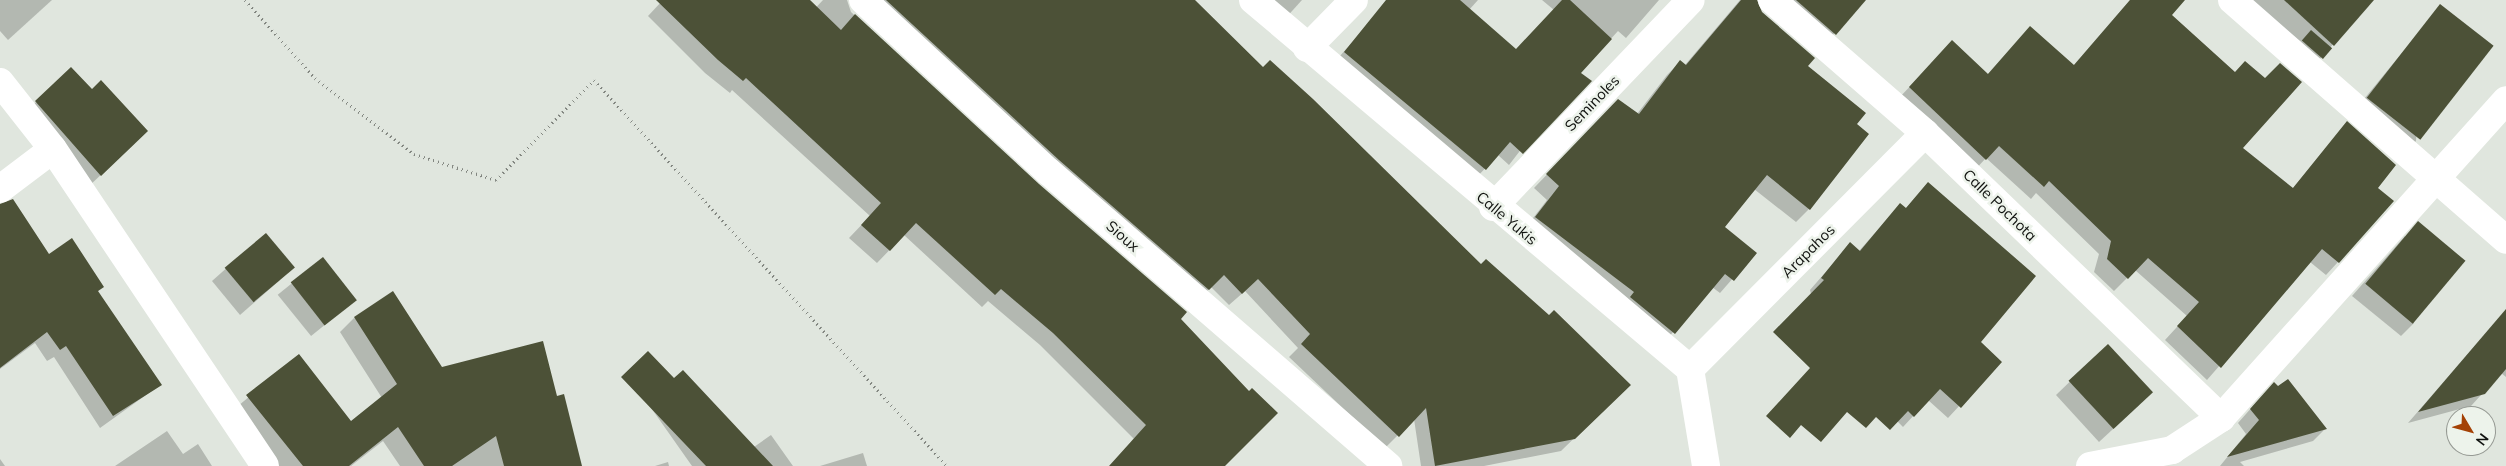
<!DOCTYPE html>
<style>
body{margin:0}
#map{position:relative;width:2506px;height:466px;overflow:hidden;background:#e0e6de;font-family:Mulish,sans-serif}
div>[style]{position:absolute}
.shadow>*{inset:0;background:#0003;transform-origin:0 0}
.building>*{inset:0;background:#4c5137;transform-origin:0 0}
.path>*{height:3px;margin-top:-1.5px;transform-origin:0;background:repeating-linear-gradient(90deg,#828680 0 1px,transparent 0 5px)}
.minor>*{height:28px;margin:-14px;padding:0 14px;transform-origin:14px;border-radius:14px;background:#fff}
span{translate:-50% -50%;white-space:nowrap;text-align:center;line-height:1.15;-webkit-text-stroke:5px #edf3eb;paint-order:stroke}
.street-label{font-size:15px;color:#10120f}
.north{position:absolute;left:2446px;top:406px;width:50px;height:50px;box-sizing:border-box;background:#edf3eb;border:1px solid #959993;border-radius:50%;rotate:127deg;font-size:14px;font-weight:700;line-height:20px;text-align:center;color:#10120f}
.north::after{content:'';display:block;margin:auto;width:18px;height:22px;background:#a44105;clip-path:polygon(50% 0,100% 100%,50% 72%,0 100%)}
</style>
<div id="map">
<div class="shadow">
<div style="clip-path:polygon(0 0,52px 0,8px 40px,0 31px)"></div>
<div style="clip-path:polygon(663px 0,791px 0,808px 16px,823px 0,847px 0,851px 12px,1179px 319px,1223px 466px,1110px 466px,1134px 439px,1040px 345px,988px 301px,982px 307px,904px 235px,877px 263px,849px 238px,870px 216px,732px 90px,730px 93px,705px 73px,648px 16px)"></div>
<div style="clip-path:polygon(858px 0,1193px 0,1262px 69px,1481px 265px,1629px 385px,1561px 451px,1484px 466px,1421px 466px,1414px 419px,1385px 448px,1289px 357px,1298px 348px,1245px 291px,1229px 305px,1211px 287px,1196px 302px)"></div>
<div style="clip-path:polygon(1256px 0,1302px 0,1283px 21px)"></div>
<div style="clip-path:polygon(1407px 0,1478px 0,1469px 10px,1516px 51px,1554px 10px,1542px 0,1659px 0,1626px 38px,1618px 31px,1579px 74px,1509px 165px,1498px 155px,1473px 181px,1332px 65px,1369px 23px)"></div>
<div style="clip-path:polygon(1740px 0,1757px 0,1756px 5px,1855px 124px,1809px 209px,1796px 222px,1754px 189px,1723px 227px,1755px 253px,1720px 293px,1712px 287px,1661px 346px,1523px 231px,1547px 200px,1534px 188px,1605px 114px,1637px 114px,1667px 75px,1680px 62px,1685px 65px)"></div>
<div style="clip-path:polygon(1765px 0,1864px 0,1822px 47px)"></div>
<div style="clip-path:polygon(2130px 0,2176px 0,2170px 15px,2242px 148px,2292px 189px,2347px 123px,2376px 188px,2338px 262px,2326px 275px,2310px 262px,2207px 380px,2165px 340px,2187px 316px,2135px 270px,2114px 291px,2094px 272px,2099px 254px,2036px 193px,2031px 199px,1986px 158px,1973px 172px,1897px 100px,1940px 55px,1987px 75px,2030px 27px,2073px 66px)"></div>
<div style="clip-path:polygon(2247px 0,2373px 0,2309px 71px,2289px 54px,2301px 42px)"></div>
<div style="clip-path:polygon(2424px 26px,2416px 141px,2404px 153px,2355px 110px)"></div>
<div style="clip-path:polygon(36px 102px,135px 143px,89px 186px,25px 113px)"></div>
<div style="clip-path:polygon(1928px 184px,1979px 343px,2000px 362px,1948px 418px,1928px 400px,1903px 427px,1824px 347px,1810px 290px,1850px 244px,1859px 251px,1889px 217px,1905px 209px)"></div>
<div style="clip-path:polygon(0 208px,48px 256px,103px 287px,97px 292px,160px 385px,100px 428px,54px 357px,47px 361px,35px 343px,0 369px)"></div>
<div style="clip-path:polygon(265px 234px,280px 280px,240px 315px,212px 281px)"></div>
<div style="clip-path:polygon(2405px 236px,2414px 323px,2401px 336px,2352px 296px)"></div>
<div style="left:322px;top:259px;width:53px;height:57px;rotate:51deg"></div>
<div style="clip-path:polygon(2506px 310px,2506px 377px,2501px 373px,2471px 406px,2408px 423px)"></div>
<div style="clip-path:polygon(354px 318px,442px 368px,556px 398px,580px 466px,400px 466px,383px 441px,351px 466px,276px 466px,232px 411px,298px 356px,351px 423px,382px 398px,340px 332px)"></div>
<div style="clip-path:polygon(2108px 345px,2139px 405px,2099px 442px,2056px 395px)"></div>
<div style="clip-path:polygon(2261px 397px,2326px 428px,2313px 441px,2240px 462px,2244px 466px,2220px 466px,2246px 434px,2238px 423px)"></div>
<div style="clip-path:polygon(649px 405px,754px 447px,771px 435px,793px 466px,692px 466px)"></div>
<div style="clip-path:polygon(167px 431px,183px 454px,198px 444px,212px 466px,115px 466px)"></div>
<div style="clip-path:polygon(863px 453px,867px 466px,820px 466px)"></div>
<div style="clip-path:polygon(0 459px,5px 466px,0 466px)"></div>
<div style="clip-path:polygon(668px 462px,669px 466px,655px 466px)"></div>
</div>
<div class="building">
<div style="clip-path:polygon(656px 0,810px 0,841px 30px,855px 14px,1039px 184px,1187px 312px,1181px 319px,1249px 391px,1252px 388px,1278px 413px,1225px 466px,1109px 466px,1146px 425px,1053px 333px,1001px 289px,995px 295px,916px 223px,890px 251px,861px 225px,881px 203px,746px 78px,743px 81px,718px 60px)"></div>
<div style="clip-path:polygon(886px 0,1195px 0,1263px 67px,1270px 60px,1313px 99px,1481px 264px,1486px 259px,1549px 315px,1554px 310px,1631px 385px,1575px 439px,1435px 466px,1426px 408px,1399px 437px,1301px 344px,1310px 334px,1258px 279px,1242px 294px,1224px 275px,1209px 290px,1059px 160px)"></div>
<div style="clip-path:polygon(1386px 0,1460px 0,1516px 49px,1562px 0,1570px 0,1612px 39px,1581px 73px,1592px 81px,1523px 154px,1510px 142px,1486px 170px,1344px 52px)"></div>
<div style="clip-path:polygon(1741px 0,1757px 0,1762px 12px,1815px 58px,1808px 66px,1866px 113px,1857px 124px,1869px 134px,1810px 210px,1767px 175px,1725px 227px,1757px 253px,1734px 281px,1725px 274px,1675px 334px,1630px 297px,1634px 292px,1535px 217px,1559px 186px,1546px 174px,1618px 99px,1639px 114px,1680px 60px,1686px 65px)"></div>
<div style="clip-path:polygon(1796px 0,1866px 0,1836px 35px)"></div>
<div style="clip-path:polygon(2130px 0,2185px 0,2172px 15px,2235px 72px,2245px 61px,2265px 78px,2280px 63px,2302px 82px,2243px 148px,2293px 188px,2347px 121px,2396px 165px,2378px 188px,2394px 201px,2339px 263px,2322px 249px,2221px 368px,2177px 326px,2199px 302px,2148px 258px,2128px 279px,2107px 259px,2111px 241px,2049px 181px,2044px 187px,1999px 146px,1986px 160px,1909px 87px,1952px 40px,1988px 74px,2030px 26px,2074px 65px)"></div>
<div style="clip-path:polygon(2284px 0,2374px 0,2334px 46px)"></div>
<div style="left:2440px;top:4px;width:68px;height:119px;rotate:38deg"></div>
<div style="left:2311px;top:30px;width:28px;height:14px;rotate:41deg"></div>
<div style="clip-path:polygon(71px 67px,92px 89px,101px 80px,148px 131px,101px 176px,35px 101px)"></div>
<div style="clip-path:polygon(1928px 182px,2036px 276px,1981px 342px,2002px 362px,1961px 408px,1940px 389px,1914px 417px,1908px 411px,1890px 430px,1876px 417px,1866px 428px,1847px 412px,1821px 442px,1801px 425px,1790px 438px,1766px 416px,1810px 368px,1773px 332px,1824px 280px,1821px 278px,1850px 242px,1860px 251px,1900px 203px,1906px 208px)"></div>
<div style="clip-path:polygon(13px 199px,49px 254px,72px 238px,104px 287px,98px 291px,162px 385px,113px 416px,66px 346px,60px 350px,47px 332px,0 368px,0 204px)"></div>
<div style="left:2418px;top:221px;width:62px;height:82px;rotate:40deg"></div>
<div style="left:266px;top:233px;width:45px;height:54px;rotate:50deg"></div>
<div style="left:323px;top:257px;width:55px;height:41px;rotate:52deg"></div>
<div style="clip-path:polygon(393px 291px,442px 367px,543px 341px,557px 396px,564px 394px,582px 466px,504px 466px,496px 436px,452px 466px,424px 466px,398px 427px,349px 466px,303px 466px,246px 395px,299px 354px,351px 421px,397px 384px,354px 317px)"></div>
<div style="clip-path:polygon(2506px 309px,2506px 369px,2485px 394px,2418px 412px)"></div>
<div style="left:2108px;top:344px;width:66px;height:54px;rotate:47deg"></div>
<div style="clip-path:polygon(648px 351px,674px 378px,683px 370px,773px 466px,706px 466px,621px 377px)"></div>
<div style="clip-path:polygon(2288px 379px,2327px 429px,2227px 457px,2259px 420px,2250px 409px,2274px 382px,2278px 386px)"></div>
</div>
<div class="path">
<div style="left:245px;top:0;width:105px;rotate:48.1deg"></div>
<div style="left:315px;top:78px;width:125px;rotate:37.5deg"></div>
<div style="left:414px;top:154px;width:86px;rotate:17.6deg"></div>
<div style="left:496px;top:180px;width:140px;rotate:-45.6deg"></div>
<div style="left:594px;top:80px;width:523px;rotate:47.56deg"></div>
</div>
<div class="minor">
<div style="left:863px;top:0;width:253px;rotate:42.8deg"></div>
<div style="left:1049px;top:172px;width:449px;rotate:40.9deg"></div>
<div style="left:1253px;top:0;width:572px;rotate:40.18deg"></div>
<div style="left:1690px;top:369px;width:98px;rotate:80.6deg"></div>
<div style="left:1772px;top:0;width:203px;rotate:41deg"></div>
<div style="left:1925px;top:133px;width:411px;rotate:43.9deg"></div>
<div style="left:2232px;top:0;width:364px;rotate:41.2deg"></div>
<div style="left:1307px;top:48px;width:67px;rotate:-45.6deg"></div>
<div style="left:0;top:82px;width:85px;rotate:51.7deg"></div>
<div style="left:53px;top:149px;width:381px;rotate:56.2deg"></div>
<div style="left:0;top:189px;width:66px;rotate:-37deg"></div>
<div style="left:1493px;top:207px;width:286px;rotate:-46.3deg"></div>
<div style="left:1690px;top:369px;width:333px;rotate:-45.1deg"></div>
<div style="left:2090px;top:466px;width:84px;rotate:-11deg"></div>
<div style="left:2172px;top:450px;width:59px;rotate:-33.1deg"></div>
<div style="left:2221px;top:418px;width:427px;rotate:-48.1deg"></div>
</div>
<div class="street-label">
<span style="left:1592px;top:103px;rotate:-46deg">Seminoles</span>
<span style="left:2000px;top:205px;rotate:44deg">Calle Pochota</span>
<span style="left:1507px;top:218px;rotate:40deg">Calle Yukis</span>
<span style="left:1123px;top:236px;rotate:41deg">Sioux</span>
<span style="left:1808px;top:251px;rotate:-45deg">Arapahos</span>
</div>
<div class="north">N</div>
</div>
